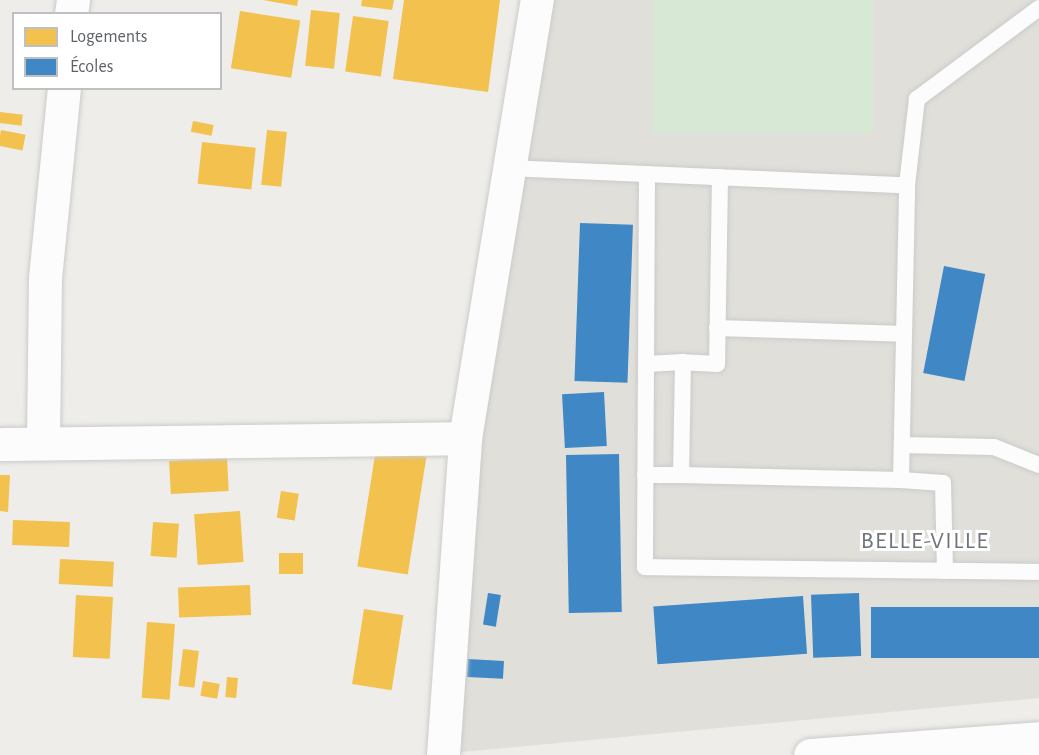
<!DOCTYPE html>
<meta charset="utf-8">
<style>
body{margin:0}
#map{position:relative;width:1039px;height:755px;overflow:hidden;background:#eeede9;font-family:"Alegreya Sans",sans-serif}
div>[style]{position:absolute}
.education>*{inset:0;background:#e1dfd9}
.green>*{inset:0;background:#d7e9d5;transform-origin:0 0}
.homes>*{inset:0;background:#f2c14e;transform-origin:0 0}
.schools>*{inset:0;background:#3f88c5;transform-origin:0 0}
.roads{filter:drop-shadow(0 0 2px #cacbcb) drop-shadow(0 0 2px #cacbcb)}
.lane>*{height:16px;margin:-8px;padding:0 8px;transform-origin:8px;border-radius:8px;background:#fcfcfc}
.street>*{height:33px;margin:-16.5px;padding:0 16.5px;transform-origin:16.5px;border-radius:16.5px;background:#fcfcfc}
span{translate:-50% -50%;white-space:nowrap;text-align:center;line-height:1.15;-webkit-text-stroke:6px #fff;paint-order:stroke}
.quarter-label{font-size:24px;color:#6f7479;letter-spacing:1.5px}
.legend{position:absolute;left:12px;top:12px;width:210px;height:78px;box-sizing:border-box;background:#fff;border:2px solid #bfc0c2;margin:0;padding:8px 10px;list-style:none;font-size:18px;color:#5e6267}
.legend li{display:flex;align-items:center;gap:12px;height:30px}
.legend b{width:30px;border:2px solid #bfc0c2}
</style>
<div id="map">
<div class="education">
<div style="clip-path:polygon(553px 0,1039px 0,1039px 698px,451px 753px,475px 447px)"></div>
</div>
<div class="green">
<div style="left:653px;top:0;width:220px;height:133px"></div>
</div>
<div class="homes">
<div style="clip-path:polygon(263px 0,298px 0,297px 6px)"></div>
<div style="clip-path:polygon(362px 0,394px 0,392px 10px,361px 6px)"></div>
<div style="clip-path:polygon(404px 0,500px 0,488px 92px,393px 79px)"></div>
<div style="left:311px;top:10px;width:29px;height:56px;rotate:6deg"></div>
<div style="left:240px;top:11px;width:61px;height:58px;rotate:9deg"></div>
<div style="left:353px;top:16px;width:36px;height:56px;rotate:8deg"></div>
<div style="left:0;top:112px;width:23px;height:11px;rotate:7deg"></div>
<div style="left:193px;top:121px;width:21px;height:11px;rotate:11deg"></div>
<div style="left:1px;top:130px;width:25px;height:16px;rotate:11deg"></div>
<div style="left:267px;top:130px;width:20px;height:55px;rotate:6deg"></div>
<div style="left:202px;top:142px;width:54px;height:42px;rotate:6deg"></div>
<div style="left:376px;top:449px;width:51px;height:119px;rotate:9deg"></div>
<div style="left:227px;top:458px;width:33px;height:58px;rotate:87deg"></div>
<div style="clip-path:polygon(0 475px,10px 475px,8px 512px,0 511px)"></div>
<div style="left:281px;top:491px;width:18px;height:27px;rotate:9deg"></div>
<div style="left:240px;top:511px;width:51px;height:46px;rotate:86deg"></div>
<div style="left:13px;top:520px;width:57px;height:25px;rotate:2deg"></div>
<div style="left:153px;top:522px;width:26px;height:34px;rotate:4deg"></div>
<div style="left:279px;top:553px;width:24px;height:21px"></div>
<div style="left:60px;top:559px;width:54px;height:25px;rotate:3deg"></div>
<div style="left:250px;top:585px;width:30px;height:72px;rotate:88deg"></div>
<div style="left:76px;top:595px;width:37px;height:62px;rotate:3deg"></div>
<div style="left:364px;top:609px;width:40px;height:76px;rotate:9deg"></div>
<div style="left:147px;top:622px;width:28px;height:76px;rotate:4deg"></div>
<div style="left:183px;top:649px;width:16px;height:37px;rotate:7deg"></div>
<div style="left:227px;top:677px;width:11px;height:20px;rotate:5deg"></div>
<div style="left:203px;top:681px;width:17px;height:15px;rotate:10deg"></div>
</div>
<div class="schools">
<div style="left:580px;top:223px;width:53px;height:158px;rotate:2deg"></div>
<div style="left:944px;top:266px;width:42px;height:109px;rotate:11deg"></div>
<div style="left:604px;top:392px;width:54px;height:42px;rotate:87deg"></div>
<div style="left:619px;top:454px;width:158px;height:53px;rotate:89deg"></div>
<div style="left:488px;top:593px;width:13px;height:32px;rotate:9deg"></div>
<div style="left:859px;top:593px;width:63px;height:48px;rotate:88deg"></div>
<div style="left:803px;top:596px;width:58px;height:150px;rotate:86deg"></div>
<div style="left:1039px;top:607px;width:51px;height:168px;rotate:90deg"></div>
<div style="left:468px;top:659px;width:36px;height:18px;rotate:3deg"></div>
</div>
<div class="roads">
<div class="lane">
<div style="left:510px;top:168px;width:397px;rotate:2.5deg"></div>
<div style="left:647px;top:174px;width:393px;rotate:90.3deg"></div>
<div style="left:645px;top:567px;width:394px;rotate:0.7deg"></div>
<div style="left:720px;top:177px;width:187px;rotate:90.9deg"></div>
<div style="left:717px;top:364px;width:34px;rotate:-177deg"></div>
<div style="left:683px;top:362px;width:113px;rotate:91deg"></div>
<div style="left:681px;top:475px;width:220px;rotate:1.3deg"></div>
<div style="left:901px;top:480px;width:295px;rotate:-88.8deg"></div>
<div style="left:907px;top:185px;width:87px;rotate:-83.4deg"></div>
<div style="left:917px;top:99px;width:152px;rotate:-36.7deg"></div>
<div style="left:717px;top:328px;width:187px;rotate:1.8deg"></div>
<div style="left:646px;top:364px;width:37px;rotate:-3deg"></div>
<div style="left:902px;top:445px;width:92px;rotate:1.2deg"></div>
<div style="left:994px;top:447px;width:48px;rotate:21.8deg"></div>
<div style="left:645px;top:475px;width:36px"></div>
<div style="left:901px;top:480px;width:42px;rotate:4.1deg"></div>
<div style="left:943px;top:483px;width:88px;rotate:88.7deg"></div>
</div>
<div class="street">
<div style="left:71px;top:14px;width:14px;rotate:-82deg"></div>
<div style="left:43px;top:441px;width:163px;rotate:-89.3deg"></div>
<div style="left:45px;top:278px;width:191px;rotate:-84.3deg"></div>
<div style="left:0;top:444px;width:465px;rotate:-0.7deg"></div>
<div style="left:443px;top:755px;width:318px;rotate:-86deg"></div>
<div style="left:465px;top:438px;width:444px;rotate:-80.7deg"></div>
<div style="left:810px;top:755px;width:230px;rotate:-4.2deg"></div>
</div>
</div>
<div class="quarter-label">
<span style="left:925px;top:542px">BELLE-VILLE</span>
</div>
<ul class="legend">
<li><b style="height:16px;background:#f2c14e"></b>Logements</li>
<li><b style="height:16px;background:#3f88c5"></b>Écoles</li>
</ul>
</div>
